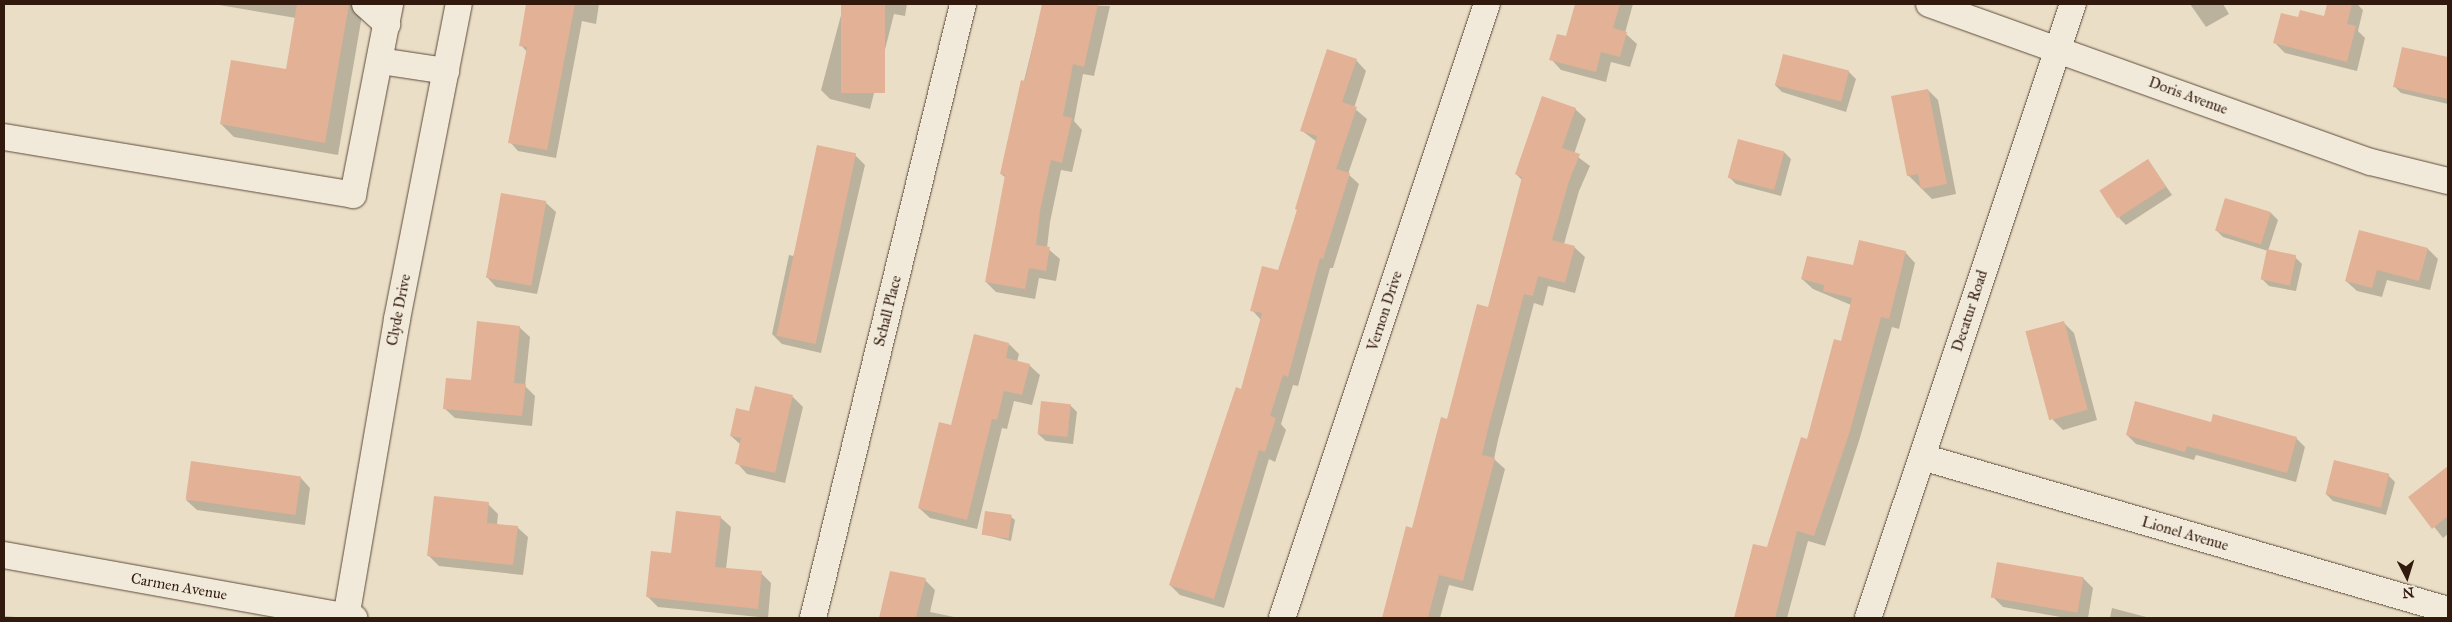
<!DOCTYPE html>
<style>
body{margin:0}
#map{position:relative;width:2452px;height:622px;overflow:hidden;background:#eadfc6;font-family:"IM FELL Great Primer",serif}
div>[style]{position:absolute}
.shadow>*{inset:0;background:#0003}
.building>*{inset:0;background:#e2b196;transform-origin:0 0}
.roads{filter:drop-shadow(0 0 1px #5f4a3b) drop-shadow(0 0 1px #5f4a3b)}
.minor>*{height:26px;margin:-13px;padding:0 13px;transform-origin:13px;border-radius:13px;background:#f1eada}
span{translate:-50% -50%;white-space:nowrap;text-align:center;line-height:1.15;-webkit-text-stroke:4px #f1eada;paint-order:stroke}
.street-label{font-size:15px;color:#31190d}
.frame{position:absolute;inset:0;border:5px solid #31190d;pointer-events:none}
.north{position:absolute;left:2382px;top:552px;width:50px;height:50px;-webkit-text-stroke:4px #f1eada;paint-order:stroke;rotate:175deg;font-size:14px;font-weight:700;line-height:20px;text-align:center;color:#31190d}
.north::after{content:'';display:block;margin:auto;width:18px;height:22px;background:#31190d;clip-path:polygon(50% 0,100% 100%,50% 72%,0 100%)}
</style>
<div id="map">
<div class="shadow">
<div style="clip-path:polygon(213px 4px,364px 4px,338px 155px,234px 137px,221px 124px,287px 71px,296px 18px)"></div>
<div style="clip-path:polygon(528px 4px,551px 7px,551px 4px,599px 4px,596px 24px,582px 21px,556px 158px,518px 151px,510px 142px,527px 52px,521px 45px)"></div>
<div style="clip-path:polygon(844px 4px,907px 4px,905px 16px,894px 14px,870px 109px,830px 99px,821px 90px)"></div>
<div style="clip-path:polygon(1043px 4px,1110px 6px,1094px 76px,1083px 74px,1074px 121px,1082px 130px,1072px 172px,1061px 170px,1050px 222px,1047px 248px,1060px 259px,1056px 281px,1039px 278px,1035px 299px,996px 292px,986px 282px,1006px 178px,1001px 174px)"></div>
<div style="clip-path:polygon(1588px 4px,1633px 4px,1625px 33px,1637px 44px,1630px 67px,1611px 62px,1606px 82px,1561px 70px,1551px 59px)"></div>
<div style="clip-path:polygon(2190px 4px,2223px 4px,2229px 14px,2206px 27px)"></div>
<div style="clip-path:polygon(2329px 4px,2357px 4px,2363px 10px,2358px 31px,2365px 38px,2357px 71px,2285px 53px,2275px 43px,2325px 17px)"></div>
<div style="clip-path:polygon(2403px 49px,2448px 59px,2448px 104px,2401px 93px,2394px 86px)"></div>
<div style="clip-path:polygon(1784px 55px,1849px 72px,1856px 79px,1846px 112px,1782px 92px,1775px 85px)"></div>
<div style="clip-path:polygon(1356px 60px,1366px 71px,1354px 108px,1367px 119px,1348px 174px,1359px 184px,1333px 268px,1330px 268px,1298px 386px,1293px 385px,1281px 424px,1286px 430px,1275px 462px,1269px 459px,1224px 608px,1180px 595px,1170px 585px,1242px 391px,1261px 320px,1252px 310px,1279px 272px,1317px 142px,1301px 130px)"></div>
<div style="clip-path:polygon(1928px 90px,1938px 100px,1956px 194px,1932px 199px,1908px 175px)"></div>
<div style="clip-path:polygon(1575px 109px,1586px 119px,1574px 154px,1590px 166px,1579px 191px,1564px 244px,1574px 247px,1585px 257px,1575px 293px,1548px 286px,1543px 306px,1534px 303px,1498px 440px,1494px 459px,1505px 469px,1473px 591px,1449px 585px,1440px 618px,1383px 618px,1407px 528px,1413px 529px,1447px 420px,1488px 309px,1522px 180px,1516px 174px)"></div>
<div style="clip-path:polygon(1784px 152px,1791px 159px,1781px 196px,1736px 184px,1729px 177px)"></div>
<div style="clip-path:polygon(855px 155px,865px 165px,821px 353px,782px 344px,772px 334px,789px 255px,793px 256px)"></div>
<div style="clip-path:polygon(2148px 160px,2172px 195px,2126px 225px,2119px 218px)"></div>
<div style="clip-path:polygon(2226px 199px,2271px 213px,2278px 220px,2268px 251px,2295px 257px,2302px 264px,2296px 291px,2269px 286px,2262px 279px,2268px 251px,2223px 237px,2216px 230px)"></div>
<div style="clip-path:polygon(545px 202px,556px 212px,537px 294px,496px 287px,486px 276px)"></div>
<div style="clip-path:polygon(2428px 249px,2438px 259px,2430px 290px,2387px 280px,2382px 297px,2357px 291px,2346px 281px)"></div>
<div style="clip-path:polygon(1905px 252px,1915px 263px,1899px 329px,1892px 327px,1859px 441px,1825px 546px,1808px 541px,1787px 618px,1735px 618px,1754px 545px,1768px 549px,1842px 343px,1851px 305px,1813px 289px,1802px 279px)"></div>
<div style="clip-path:polygon(2063px 322px,2074px 333px,2097px 420px,2063px 430px,2053px 420px)"></div>
<div style="clip-path:polygon(519px 327px,530px 337px,525px 386px,535px 396px,532px 426px,455px 418px,444px 408px,472px 382px)"></div>
<div style="clip-path:polygon(1009px 344px,1019px 354px,1017px 362px,1029px 365px,1040px 375px,1032px 405px,1014px 401px,1007px 429px,1002px 428px,977px 529px,930px 518px,919px 508px,952px 427px)"></div>
<div style="clip-path:polygon(793px 397px,803px 407px,785px 483px,747px 474px,737px 463px,741px 445px,731px 436px,750px 413px)"></div>
<div style="clip-path:polygon(1070px 405px,1077px 412px,1073px 444px,1046px 441px,1038px 434px)"></div>
<div style="clip-path:polygon(2212px 424px,2296px 438px,2305px 447px,2296px 482px,2196px 455px,2194px 460px,2136px 444px,2127px 435px)"></div>
<div style="clip-path:polygon(2448px 468px,2448px 534px,2443px 538px,2410px 497px)"></div>
<div style="clip-path:polygon(2388px 475px,2395px 482px,2386px 515px,2333px 501px,2326px 494px)"></div>
<div style="clip-path:polygon(300px 477px,310px 488px,305px 525px,197px 510px,186px 500px)"></div>
<div style="clip-path:polygon(488px 504px,498px 514px,497px 525px,517px 527px,528px 537px,523px 575px,439px 566px,428px 555px)"></div>
<div style="clip-path:polygon(720px 517px,731px 527px,726px 569px,761px 573px,771px 583px,768px 618px,658px 607px,648px 597px,672px 555px)"></div>
<div style="clip-path:polygon(1011px 517px,1015px 520px,1011px 541px,983px 534px)"></div>
<div style="clip-path:polygon(891px 572px,925px 580px,935px 590px,930px 612px,959px 618px,880px 618px)"></div>
<div style="clip-path:polygon(2083px 578px,2093px 588px,2088px 618px,2066px 618px,2003px 607px,1993px 597px)"></div>
<div style="clip-path:polygon(2112px 608px,2150px 618px,2110px 618px)"></div>
<div style="clip-path:polygon(4px 616px,16px 617px,17px 618px,4px 618px)"></div>
</div>
<div class="building">
<div style="clip-path:polygon(297px 4px,349px 4px,325px 143px,220px 124px,231px 60px,286px 69px)"></div>
<div style="clip-path:polygon(526px 4px,575px 4px,547px 150px,508px 143px,527px 47px,519px 46px)"></div>
<div style="left:841px;top:4px;width:44px;height:89px"></div>
<div style="clip-path:polygon(1042px 4px,1098px 4px,1084px 67px,1073px 64px,1063px 116px,1072px 118px,1062px 163px,1051px 160px,1040px 211px,1036px 245px,1050px 247px,1046px 271px,1029px 268px,1025px 289px,985px 282px,1005px 175px,1000px 174px,1021px 80px,1025px 81px)"></div>
<div style="clip-path:polygon(1575px 4px,1620px 4px,1613px 28px,1627px 32px,1620px 57px,1601px 52px,1596px 72px,1549px 60px,1557px 34px,1566px 36px)"></div>
<div style="clip-path:polygon(2327px 4px,2352px 4px,2347px 24px,2356px 26px,2347px 62px,2273px 43px,2281px 13px,2298px 17px,2300px 10px,2324px 16px)"></div>
<div style="clip-path:polygon(2402px 47px,2448px 57px,2448px 99px,2393px 87px)"></div>
<div style="clip-path:polygon(1327px 49px,1357px 59px,1342px 102px,1357px 107px,1336px 169px,1350px 173px,1323px 259px,1320px 258px,1288px 377px,1283px 375px,1270px 416px,1276px 418px,1265px 452px,1259px 450px,1214px 599px,1169px 585px,1236px 387px,1241px 389px,1262px 313px,1250px 311px,1262px 266px,1278px 270px,1297px 210px,1295px 209px,1317px 136px,1300px 131px)"></div>
<div style="left:1783px;top:54px;width:68px;height:32px;rotate:14deg"></div>
<div style="clip-path:polygon(1928px 89px,1947px 184px,1921px 189px,1918px 174px,1907px 176px,1891px 96px)"></div>
<div style="clip-path:polygon(1542px 96px,1576px 108px,1562px 148px,1580px 154px,1569px 181px,1552px 240px,1575px 246px,1565px 283px,1538px 276px,1533px 296px,1524px 294px,1488px 429px,1482px 455px,1495px 458px,1463px 581px,1439px 575px,1428px 618px,1382px 618px,1406px 526px,1412px 528px,1441px 417px,1447px 419px,1477px 304px,1488px 307px,1522px 177px,1515px 174px)"></div>
<div style="left:1738px;top:139px;width:48px;height:40px;rotate:15deg"></div>
<div style="left:817px;top:145px;width:40px;height:195px;rotate:12deg"></div>
<div style="left:2148px;top:159px;width:33px;height:58px;rotate:57deg"></div>
<div style="left:501px;top:193px;width:46px;height:86px;rotate:10deg"></div>
<div style="left:2225px;top:198px;width:48px;height:34px;rotate:17deg"></div>
<div style="clip-path:polygon(2359px 230px,2428px 248px,2419px 281px,2377px 270px,2372px 288px,2345px 281px)"></div>
<div style="clip-path:polygon(1859px 240px,1906px 251px,1889px 319px,1881px 317px,1850px 431px,1814px 536px,1797px 531px,1775px 618px,1734px 618px,1753px 544px,1767px 547px,1801px 437px,1807px 439px,1834px 339px,1841px 341px,1852px 298px,1823px 291px,1824px 285px,1801px 279px,1807px 256px,1853px 265px)"></div>
<div style="left:2267px;top:249px;width:30px;height:31px;rotate:12deg"></div>
<div style="clip-path:polygon(477px 321px,520px 326px,514px 383px,526px 384px,522px 416px,443px 409px,446px 378px,471px 380px)"></div>
<div style="left:2064px;top:321px;width:92px;height:40px;rotate:75deg"></div>
<div style="clip-path:polygon(974px 334px,1009px 343px,1006px 358px,1030px 364px,1022px 395px,1004px 391px,997px 420px,992px 419px,967px 520px,918px 508px,939px 422px,951px 425px)"></div>
<div style="clip-path:polygon(755px 386px,793px 395px,775px 473px,735px 464px,741px 438px,730px 436px,736px 408px,749px 411px)"></div>
<div style="left:1041px;top:401px;width:30px;height:33px;rotate:6deg"></div>
<div style="clip-path:polygon(2135px 401px,2211px 422px,2213px 414px,2297px 437px,2287px 473px,2187px 446px,2185px 452px,2126px 435px)"></div>
<div style="left:2334px;top:460px;width:57px;height:35px;rotate:14deg"></div>
<div style="left:191px;top:461px;width:111px;height:39px;rotate:8deg"></div>
<div style="clip-path:polygon(2448px 466px,2448px 516px,2432px 529px,2408px 497px)"></div>
<div style="clip-path:polygon(434px 496px,489px 502px,487px 523px,518px 526px,513px 565px,427px 556px)"></div>
<div style="clip-path:polygon(676px 511px,721px 516px,715px 567px,762px 571px,758px 609px,646px 597px,651px 551px,671px 553px)"></div>
<div style="left:985px;top:511px;width:27px;height:24px;rotate:8deg"></div>
<div style="left:1997px;top:562px;width:88px;height:36px;rotate:10deg"></div>
<div style="clip-path:polygon(890px 571px,926px 578px,916px 618px,879px 618px)"></div>
</div>
<div class="roads">
<div class="minor">
<div style="left:365px;top:4px;width:30px;rotate:42deg"></div>
<div style="left:1929px;top:4px;width:469px;rotate:19.7deg"></div>
<div style="left:2371px;top:162px;width:79px;rotate:13.9deg"></div>
<div style="left:380px;top:61px;width:67px;rotate:8.6deg"></div>
<div style="left:4px;top:137px;width:354px;rotate:9.4deg"></div>
<div style="left:353px;top:195px;width:195px;rotate:-79deg"></div>
<div style="left:1922px;top:457px;width:548px;rotate:16.22deg"></div>
<div style="left:4px;top:555px;width:356px;rotate:10.2deg"></div>
<div style="left:346px;top:618px;width:303px;rotate:-80.3deg"></div>
<div style="left:397px;top:319px;width:321px;rotate:-78.9deg"></div>
<div style="left:813px;top:618px;width:632px;rotate:-76.27deg"></div>
<div style="left:1282px;top:618px;width:647px;rotate:-71.54deg"></div>
<div style="left:1868px;top:618px;width:647px;rotate:-71.54deg"></div>
</div>
</div>
<div class="street-label">
<span style="left:2188px;top:96px;rotate:20deg">Doris Avenue</span>
<span style="left:399px;top:310px;rotate:-79deg">Clyde Drive</span>
<span style="left:888px;top:311px;rotate:-76deg">Schall Place</span>
<span style="left:1385px;top:311px;rotate:-72deg">Vernon Drive</span>
<span style="left:1970px;top:311px;rotate:-72deg">Decatur Road</span>
<span style="left:2185px;top:534px;rotate:16deg">Lionel Avenue</span>
<span style="left:179px;top:587px;rotate:10deg">Carmen Avenue</span>
</div>
<div class="frame"></div>
<div class="north">N</div>
</div>
